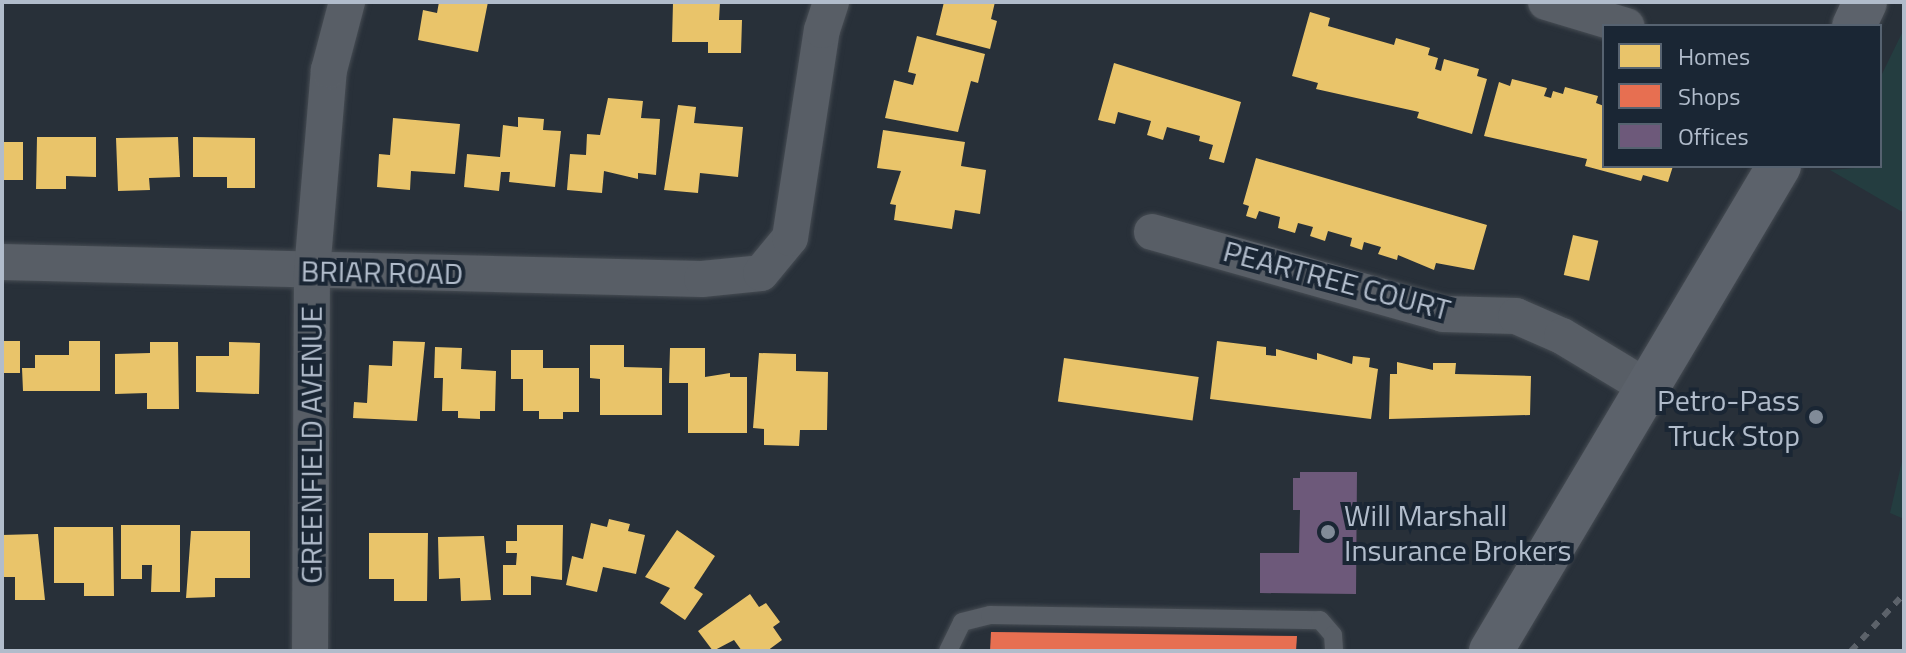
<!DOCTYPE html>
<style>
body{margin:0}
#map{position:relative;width:1906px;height:653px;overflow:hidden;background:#283039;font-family:"Titillium Web",sans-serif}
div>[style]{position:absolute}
.green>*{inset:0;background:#243d40}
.homes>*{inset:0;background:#e9c46a;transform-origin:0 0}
.shops>*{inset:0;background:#e76f51}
.offices>*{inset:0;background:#6d597a}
.roads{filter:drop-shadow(0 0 2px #464c53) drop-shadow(0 0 2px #464c53)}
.service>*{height:18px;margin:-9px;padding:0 9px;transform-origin:9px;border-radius:9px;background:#585e66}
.minor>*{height:36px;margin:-18px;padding:0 18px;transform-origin:18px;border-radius:18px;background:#585e66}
.secondary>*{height:44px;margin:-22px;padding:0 22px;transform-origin:22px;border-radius:22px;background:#5c626b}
.rail>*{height:6px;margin-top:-3px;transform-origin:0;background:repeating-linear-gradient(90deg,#5c626a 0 8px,transparent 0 16px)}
.dots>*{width:22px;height:22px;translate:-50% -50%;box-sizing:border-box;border:4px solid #1a2634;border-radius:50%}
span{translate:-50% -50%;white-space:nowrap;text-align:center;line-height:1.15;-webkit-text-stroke:8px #1a2634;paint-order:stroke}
.street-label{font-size:30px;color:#b1bccb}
.poi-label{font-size:30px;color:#b1bccb}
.right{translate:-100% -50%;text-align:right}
.left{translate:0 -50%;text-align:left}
.frame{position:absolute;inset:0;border:4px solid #b1bccb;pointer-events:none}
.legend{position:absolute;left:1602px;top:24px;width:280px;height:144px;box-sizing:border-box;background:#1a2634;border:2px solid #566270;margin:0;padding:10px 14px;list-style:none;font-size:24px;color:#b1bccb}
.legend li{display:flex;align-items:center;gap:16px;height:40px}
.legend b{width:40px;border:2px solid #566270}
</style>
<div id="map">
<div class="green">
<div style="clip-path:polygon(1904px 29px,1904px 213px,1830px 170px,1880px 166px,1880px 78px)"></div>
<div style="clip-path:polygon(1904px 453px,1904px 519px,1890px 513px)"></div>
</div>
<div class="homes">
<div style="clip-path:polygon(439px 2px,488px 2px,478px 52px,418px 40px,423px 10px,437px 13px)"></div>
<div style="clip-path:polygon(673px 2px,720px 2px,719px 20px,742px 20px,741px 53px,708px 53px,708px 42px,672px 42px)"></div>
<div style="clip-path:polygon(944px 2px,995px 2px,991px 19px,997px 21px,990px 49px,936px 35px)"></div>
<div style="clip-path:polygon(1310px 12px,1330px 18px,1328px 26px,1394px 45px,1396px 38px,1430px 48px,1428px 55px,1438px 58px,1435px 69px,1441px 71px,1444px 59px,1479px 69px,1477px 76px,1487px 79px,1472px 134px,1417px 118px,1419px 112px,1316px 89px,1318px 83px,1292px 76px)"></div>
<div style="clip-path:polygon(917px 36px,985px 54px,978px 83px,971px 81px,958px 132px,885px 118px,894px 80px,913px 85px,916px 74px,908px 72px)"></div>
<div style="clip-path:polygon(1114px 63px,1241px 102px,1224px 163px,1209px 159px,1213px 145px,1199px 141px,1200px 136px,1167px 127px,1163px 140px,1147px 135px,1151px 121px,1118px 112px,1115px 124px,1098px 120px)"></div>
<div style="clip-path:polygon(1512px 79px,1547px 88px,1544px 96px,1551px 98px,1553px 91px,1563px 94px,1565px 87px,1598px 96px,1596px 103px,1604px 106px,1604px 166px,1673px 166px,1668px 182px,1643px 175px,1641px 181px,1585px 166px,1587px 159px,1484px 136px,1499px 82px,1510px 86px)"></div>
<div style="clip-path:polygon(608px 98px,643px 101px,641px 118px,660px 119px,656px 175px,638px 173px,638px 179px,604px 171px,602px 193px,567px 190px,570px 154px,586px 155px,587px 134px,600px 135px)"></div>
<div style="clip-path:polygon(678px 105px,696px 107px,694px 123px,743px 127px,738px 177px,700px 173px,698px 193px,664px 190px)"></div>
<div style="clip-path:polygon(518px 117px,544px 119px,543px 130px,561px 131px,555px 187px,509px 182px,510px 172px,501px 172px,499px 191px,464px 187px,467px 154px,500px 157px,503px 125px,518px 127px)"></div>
<div style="clip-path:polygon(393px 118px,460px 124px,455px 174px,411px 171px,410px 190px,377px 187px,379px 154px,390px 155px)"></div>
<div style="clip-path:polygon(883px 130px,965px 142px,961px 166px,986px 170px,980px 214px,955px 210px,952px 229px,894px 220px,896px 205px,890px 204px,901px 171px,877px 168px)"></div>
<div style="clip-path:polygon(37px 137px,96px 137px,96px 177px,66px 176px,66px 189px,36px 189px)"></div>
<div style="clip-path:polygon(178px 137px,180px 177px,149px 178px,150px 190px,118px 191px,116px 138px)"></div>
<div style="clip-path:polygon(193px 137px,255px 138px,255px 188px,227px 188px,227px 177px,193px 177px)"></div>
<div style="left:2px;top:142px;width:21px;height:38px"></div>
<div style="clip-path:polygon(1256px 158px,1487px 225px,1474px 270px,1436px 263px,1434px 270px,1398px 255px,1397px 260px,1378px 254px,1381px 247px,1364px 242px,1362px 250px,1350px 246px,1352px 238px,1328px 231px,1325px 241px,1310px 236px,1313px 227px,1298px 223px,1295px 233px,1278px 228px,1280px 217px,1259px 211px,1256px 219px,1246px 216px,1249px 206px,1243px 204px)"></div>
<div style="left:1573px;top:235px;width:26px;height:41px;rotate:13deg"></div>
<div style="left:2px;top:341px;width:18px;height:32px"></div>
<div style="clip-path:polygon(69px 341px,100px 341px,100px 391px,23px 391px,22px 368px,35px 368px,35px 355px,69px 355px)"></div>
<div style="clip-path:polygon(393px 341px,425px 342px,417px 421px,353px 418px,354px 402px,367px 403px,369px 365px,392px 366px)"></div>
<div style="clip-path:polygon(1217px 341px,1266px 347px,1266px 355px,1276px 356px,1276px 349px,1317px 360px,1317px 353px,1352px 364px,1353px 356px,1370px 358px,1369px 367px,1378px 369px,1371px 419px,1210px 399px)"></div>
<div style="clip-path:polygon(150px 342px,178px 342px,179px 409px,147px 409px,147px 393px,115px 394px,115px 354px,150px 353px)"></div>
<div style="clip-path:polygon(229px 342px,260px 343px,259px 394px,196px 392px,196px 356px,229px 356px)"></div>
<div style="clip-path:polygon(590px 345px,624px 345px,624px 367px,662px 368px,662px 415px,600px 415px,600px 379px,590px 378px)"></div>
<div style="clip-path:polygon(435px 347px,462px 348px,461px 369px,496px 371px,495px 411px,480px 411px,480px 419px,458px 418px,458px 411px,442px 411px,443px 378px,434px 378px)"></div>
<div style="clip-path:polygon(670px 348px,705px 348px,705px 377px,730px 373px,730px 377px,747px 377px,747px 433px,688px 433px,688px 383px,669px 383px)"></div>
<div style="clip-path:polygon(511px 350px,543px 350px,543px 368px,579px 368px,579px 412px,563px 412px,563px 419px,539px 419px,539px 411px,523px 411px,523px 379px,511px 379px)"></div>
<div style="clip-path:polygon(759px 353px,796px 354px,796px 371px,828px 372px,827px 430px,800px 430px,799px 446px,764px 445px,764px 429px,753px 428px)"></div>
<div style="left:1064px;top:358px;width:136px;height:44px;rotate:8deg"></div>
<div style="clip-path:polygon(1397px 362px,1433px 370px,1433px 363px,1456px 363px,1455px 374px,1531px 376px,1530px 415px,1389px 419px,1390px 374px,1397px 374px)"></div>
<div style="clip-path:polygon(609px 519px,630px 524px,628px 531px,645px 535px,636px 574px,603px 567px,597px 592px,566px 585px,572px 556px,583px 559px,591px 523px,607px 527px)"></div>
<div style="clip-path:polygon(121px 525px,180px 525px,180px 592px,151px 592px,152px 565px,142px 565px,142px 579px,121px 579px)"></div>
<div style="clip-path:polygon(517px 525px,563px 525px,562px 580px,531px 576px,531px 595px,503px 595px,503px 565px,516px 565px,517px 553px,506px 553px,506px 541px,517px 541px)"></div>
<div style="clip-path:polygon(54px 527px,113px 527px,114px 596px,84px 596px,84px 583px,54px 583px)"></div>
<div style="clip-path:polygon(677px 530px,715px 556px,694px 588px,703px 594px,685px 620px,660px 603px,670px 588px,645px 577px)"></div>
<div style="clip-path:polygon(191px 531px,250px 531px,250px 578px,215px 578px,215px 597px,186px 598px)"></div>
<div style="clip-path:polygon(369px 533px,428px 533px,427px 601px,394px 601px,394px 579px,369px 579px)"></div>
<div style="clip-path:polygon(38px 534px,45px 600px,15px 600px,15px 577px,2px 577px,2px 535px)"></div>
<div style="clip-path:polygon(484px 536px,491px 600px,461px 601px,460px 578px,439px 579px,438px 537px)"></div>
<div style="clip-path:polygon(750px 594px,759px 607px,766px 603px,780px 622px,773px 627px,782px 640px,767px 651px,742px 651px,734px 640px,713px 651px,698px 631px)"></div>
</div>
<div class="shops">
<div style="clip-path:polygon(991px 632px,1297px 636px,1296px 651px,990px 651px)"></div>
</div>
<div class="offices">
<div style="clip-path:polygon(1300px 472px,1357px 472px,1356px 594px,1260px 593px,1260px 553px,1299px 553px,1300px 510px,1293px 510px,1293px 478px,1300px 478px)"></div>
</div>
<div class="roads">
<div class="service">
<div style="left:948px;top:651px;width:32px;rotate:-64deg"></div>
<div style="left:962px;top:622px;width:29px;rotate:-14deg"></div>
<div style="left:990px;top:615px;width:330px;rotate:0.9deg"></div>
<div style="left:1320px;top:620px;width:20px;rotate:49deg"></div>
<div style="left:1333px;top:635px;width:16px;rotate:86deg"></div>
</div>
<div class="minor">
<div style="left:1546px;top:2px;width:84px;rotate:16.7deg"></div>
<div style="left:1152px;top:232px;width:302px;rotate:15.7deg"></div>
<div style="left:1443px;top:314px;width:73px;rotate:1.6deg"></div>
<div style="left:1516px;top:316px;width:50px;rotate:23.5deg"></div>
<div style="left:1562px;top:336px;width:103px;rotate:31.1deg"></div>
<div style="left:2px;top:262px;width:700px;rotate:1.39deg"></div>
<div style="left:702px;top:279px;width:59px;rotate:-5.8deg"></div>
<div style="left:761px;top:273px;width:45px;rotate:-50.4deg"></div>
<div style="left:790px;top:238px;width:210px;rotate:-81.3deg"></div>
<div style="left:822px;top:30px;width:29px;rotate:-72deg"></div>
<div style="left:310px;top:651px;width:380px;rotate:-89.7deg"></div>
<div style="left:312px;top:271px;width:202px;rotate:-85.2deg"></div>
<div style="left:329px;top:70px;width:70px;rotate:-75.2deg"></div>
</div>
<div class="secondary">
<div style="left:1854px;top:26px;width:26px;rotate:-65deg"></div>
<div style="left:1491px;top:651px;width:564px;rotate:-59.3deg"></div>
</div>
</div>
<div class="rail">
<div style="left:1851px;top:651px;width:78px;rotate:-47.1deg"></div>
</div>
<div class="dots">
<div style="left:1816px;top:417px;background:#818b98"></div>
<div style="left:1328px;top:532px;background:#818b98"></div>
</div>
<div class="street-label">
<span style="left:382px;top:272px;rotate:1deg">BRIAR ROAD</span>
<span style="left:1337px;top:280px;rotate:15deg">PEARTREE COURT</span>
<span style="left:311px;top:445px;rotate:-90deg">GREENFIELD AVENUE</span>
</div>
<div class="poi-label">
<span class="right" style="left:1800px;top:417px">Petro-Pass<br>Truck Stop</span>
<span class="left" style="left:1344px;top:532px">Will Marshall<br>Insurance Brokers</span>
</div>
<div class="frame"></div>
<ul class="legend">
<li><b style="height:22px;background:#e9c46a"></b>Homes</li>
<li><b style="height:22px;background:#e76f51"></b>Shops</li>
<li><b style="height:22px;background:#6d597a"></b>Offices</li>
</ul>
</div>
